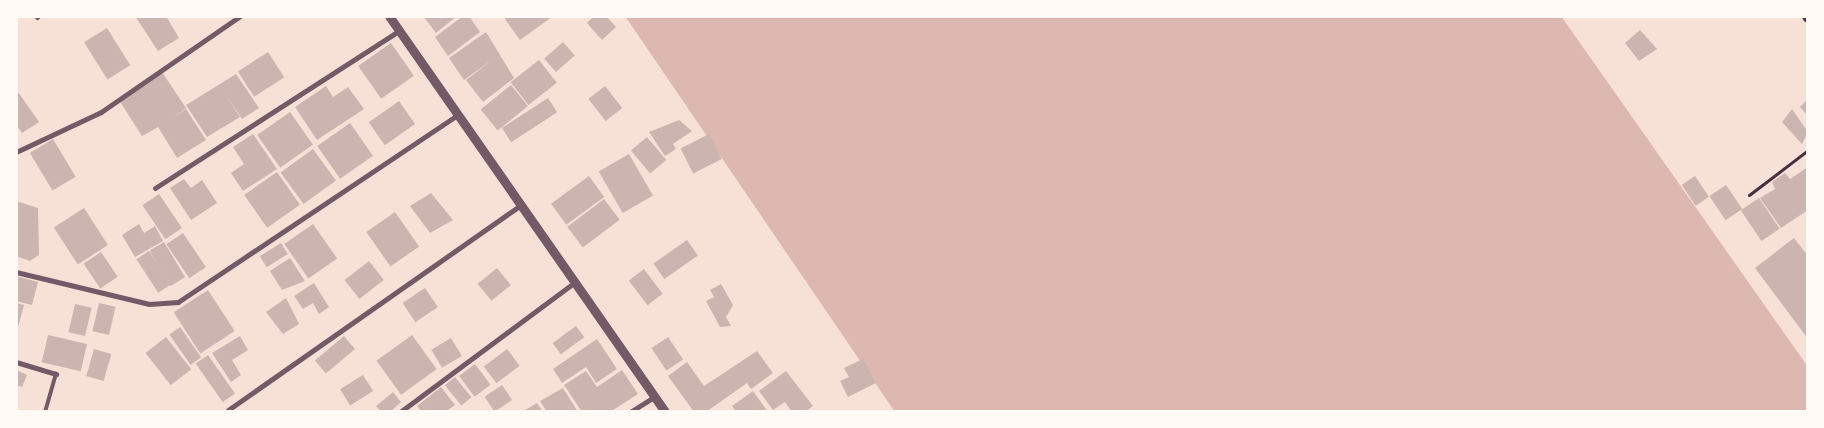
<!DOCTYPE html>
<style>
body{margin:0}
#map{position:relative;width:1824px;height:428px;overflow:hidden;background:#f7e1d7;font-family:"Roboto Serif",serif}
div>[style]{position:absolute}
.water>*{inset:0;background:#dcb8b0}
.building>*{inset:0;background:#ccb4b1;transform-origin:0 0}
.path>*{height:3px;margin:-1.5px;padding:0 1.5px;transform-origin:1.5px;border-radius:1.5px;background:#4a2c40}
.service>*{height:4px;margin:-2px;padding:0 2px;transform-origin:2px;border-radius:2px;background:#755966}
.minor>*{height:5px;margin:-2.5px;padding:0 2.5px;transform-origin:2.5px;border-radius:2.5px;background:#755966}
.tertiary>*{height:9px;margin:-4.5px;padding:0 4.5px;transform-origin:4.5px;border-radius:4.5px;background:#755966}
.secondary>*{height:10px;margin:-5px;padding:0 5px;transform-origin:5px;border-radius:5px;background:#4a2c40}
span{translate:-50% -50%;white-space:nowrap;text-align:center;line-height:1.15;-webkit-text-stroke:5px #fffaf5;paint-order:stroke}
.frame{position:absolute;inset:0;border:18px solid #fffaf5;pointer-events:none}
</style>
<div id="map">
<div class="water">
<div style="clip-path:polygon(625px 16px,1561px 16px,1808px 367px,1808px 412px,895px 412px)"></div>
</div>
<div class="building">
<div style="clip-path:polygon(135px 16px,166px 16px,179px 38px,158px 51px)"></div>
<div style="clip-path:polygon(423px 16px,457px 16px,436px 33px)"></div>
<div style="clip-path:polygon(463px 16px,469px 16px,480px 32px,448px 56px,435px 37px)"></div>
<div style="clip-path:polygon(508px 16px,551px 16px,552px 17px,520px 40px,505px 19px)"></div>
<div style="clip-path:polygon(594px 16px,606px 16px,616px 27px,602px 40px,587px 23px)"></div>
<div style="left:107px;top:28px;width:44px;height:27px;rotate:58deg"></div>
<div style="clip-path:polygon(1640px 30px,1657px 49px,1639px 61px,1625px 43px)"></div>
<div style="clip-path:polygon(486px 32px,514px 78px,483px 102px,466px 80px,492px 60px,464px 80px,449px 58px)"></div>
<div style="left:563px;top:42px;width:18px;height:25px;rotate:49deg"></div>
<div style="left:391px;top:43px;width:40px;height:40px;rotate:55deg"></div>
<div style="left:268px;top:52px;width:30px;height:36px;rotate:57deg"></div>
<div style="left:539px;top:60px;width:29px;height:36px;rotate:52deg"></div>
<div style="clip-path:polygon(162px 72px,186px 108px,173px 118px,186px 109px,206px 140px,177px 158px,158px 127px,142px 136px,119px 100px)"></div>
<div style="clip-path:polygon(236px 74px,259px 108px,242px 119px,223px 90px,240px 117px,207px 137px,186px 105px)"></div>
<div style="left:511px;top:85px;width:27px;height:39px;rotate:51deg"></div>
<div style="clip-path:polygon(326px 86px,333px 97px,348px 87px,364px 109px,317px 140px,295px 107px)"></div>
<div style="left:605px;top:86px;width:28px;height:21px;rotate:52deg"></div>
<div style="clip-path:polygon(16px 89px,39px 122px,22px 133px,16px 124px)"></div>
<div style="left:548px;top:98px;width:17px;height:55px;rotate:57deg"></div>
<div style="clip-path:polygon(1808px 99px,1808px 116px,1800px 107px)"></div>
<div style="left:399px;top:101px;width:28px;height:37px;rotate:55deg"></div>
<div style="clip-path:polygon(1792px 109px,1808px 132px,1802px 144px,1782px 122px)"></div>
<div style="left:290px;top:112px;width:40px;height:40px;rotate:55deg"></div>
<div style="clip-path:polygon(679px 120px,692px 131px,673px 144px,676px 149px,665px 156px,649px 132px)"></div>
<div style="left:350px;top:123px;width:40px;height:40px;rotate:55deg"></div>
<div style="clip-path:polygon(253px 134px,277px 169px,243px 191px,231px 173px,244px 164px,233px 147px)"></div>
<div style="left:709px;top:134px;width:28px;height:32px;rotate:63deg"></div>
<div style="left:647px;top:137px;width:30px;height:21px;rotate:50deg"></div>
<div style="left:53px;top:139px;width:44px;height:27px;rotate:59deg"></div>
<div style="left:313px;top:149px;width:39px;height:40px;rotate:54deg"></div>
<div style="left:629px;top:154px;width:48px;height:35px;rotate:60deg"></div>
<div style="clip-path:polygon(1808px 167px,1808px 210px,1781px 228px,1760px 198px,1775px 189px,1772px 182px,1785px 173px,1790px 179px)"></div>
<div style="left:277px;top:172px;width:40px;height:40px;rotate:55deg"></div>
<div style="left:589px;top:176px;width:26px;height:47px;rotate:54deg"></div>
<div style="left:1695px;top:176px;width:25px;height:16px;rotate:56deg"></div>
<div style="clip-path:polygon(184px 179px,191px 188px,202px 180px,217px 203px,191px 220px,170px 188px)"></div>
<div style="left:1726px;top:185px;width:29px;height:20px;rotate:56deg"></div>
<div style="clip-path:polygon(431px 193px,453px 220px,430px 233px,410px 206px)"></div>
<div style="left:159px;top:194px;width:41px;height:20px;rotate:56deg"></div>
<div style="left:1759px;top:198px;width:37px;height:22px;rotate:56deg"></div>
<div style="left:604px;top:199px;width:26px;height:46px;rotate:53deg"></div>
<div style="clip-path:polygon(16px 201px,38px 208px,39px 255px,30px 261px,16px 256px)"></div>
<div style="left:84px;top:208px;width:44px;height:36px;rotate:57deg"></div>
<div style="left:395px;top:212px;width:42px;height:35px;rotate:55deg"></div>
<div style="clip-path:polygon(139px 224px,144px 233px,155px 226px,163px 241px,135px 257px,122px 235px)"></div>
<div style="left:313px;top:224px;width:42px;height:35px;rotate:55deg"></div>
<div style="left:183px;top:233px;width:41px;height:20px;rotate:56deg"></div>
<div style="clip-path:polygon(1794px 238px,1808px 256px,1808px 339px,1755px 268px)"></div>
<div style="left:687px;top:240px;width:19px;height:41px;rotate:55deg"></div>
<div style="left:164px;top:242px;width:41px;height:17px;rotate:59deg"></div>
<div style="left:281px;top:243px;width:13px;height:25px;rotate:58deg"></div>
<div style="left:149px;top:251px;width:40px;height:15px;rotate:57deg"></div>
<div style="left:101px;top:252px;width:30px;height:21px;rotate:56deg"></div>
<div style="clip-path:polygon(290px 258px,305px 281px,282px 290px,270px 271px)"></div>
<div style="left:369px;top:261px;width:24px;height:31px;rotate:52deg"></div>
<div style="left:497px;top:268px;width:22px;height:25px;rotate:51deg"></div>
<div style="left:644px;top:269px;width:31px;height:19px;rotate:53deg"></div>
<div style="clip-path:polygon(16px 276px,38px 282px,32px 305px,16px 301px)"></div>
<div style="clip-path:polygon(314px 283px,329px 307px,319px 314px,313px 303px,303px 309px,294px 296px)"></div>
<div style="clip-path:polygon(721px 284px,733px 305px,726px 317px,731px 326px,720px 327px,706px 301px,714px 297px,710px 290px)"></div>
<div style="left:425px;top:288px;width:23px;height:27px;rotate:56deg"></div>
<div style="left:208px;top:290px;width:49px;height:41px;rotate:57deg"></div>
<div style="clip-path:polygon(286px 298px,299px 324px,283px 334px,266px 312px)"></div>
<div style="clip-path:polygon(16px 303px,24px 305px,17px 331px,16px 331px)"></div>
<div style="left:99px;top:303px;width:17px;height:29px;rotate:13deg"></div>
<div style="left:75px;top:304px;width:17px;height:29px;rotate:13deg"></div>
<div style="left:576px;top:326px;width:14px;height:29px;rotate:54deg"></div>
<div style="left:180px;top:327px;width:37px;height:13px;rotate:55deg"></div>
<div style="left:48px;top:335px;width:40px;height:28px;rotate:13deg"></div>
<div style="left:412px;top:335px;width:42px;height:44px;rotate:54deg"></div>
<div style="clip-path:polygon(240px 336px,248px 350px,232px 360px,241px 375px,231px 382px,212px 353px)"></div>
<div style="left:344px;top:336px;width:17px;height:38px;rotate:50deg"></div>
<div style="left:166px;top:337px;width:41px;height:26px;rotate:52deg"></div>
<div style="left:668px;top:337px;width:27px;height:20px;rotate:56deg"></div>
<div style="left:451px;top:338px;width:21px;height:23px;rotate:59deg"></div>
<div style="clip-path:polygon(597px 339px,617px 369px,596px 383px,586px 367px,562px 383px,553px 369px)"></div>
<div style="left:94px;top:349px;width:18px;height:28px;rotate:16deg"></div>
<div style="left:507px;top:349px;width:21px;height:29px;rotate:53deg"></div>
<div style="clip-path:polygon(757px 351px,773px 373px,751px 389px,747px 383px,706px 412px,694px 412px,668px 376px,687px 362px,704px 386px)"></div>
<div style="left:208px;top:355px;width:47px;height:15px;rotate:55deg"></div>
<div style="clip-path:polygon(863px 359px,876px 383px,848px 397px,840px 381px,849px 377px,844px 368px)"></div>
<div style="left:475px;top:364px;width:26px;height:20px;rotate:53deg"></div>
<div style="clip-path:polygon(16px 370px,27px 375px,22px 387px,16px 385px)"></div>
<div style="clip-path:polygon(622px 370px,638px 394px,610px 412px,582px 412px,564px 385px,586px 371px,597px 387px)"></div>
<div style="clip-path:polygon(786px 371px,813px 406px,805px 412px,792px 412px,785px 402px,773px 410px,759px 391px)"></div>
<div style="left:363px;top:375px;width:19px;height:27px;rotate:58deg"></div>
<div style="left:455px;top:377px;width:26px;height:13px;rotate:51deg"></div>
<div style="left:502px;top:385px;width:18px;height:21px;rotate:56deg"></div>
<div style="clip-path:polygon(441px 387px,455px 405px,445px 412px,422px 412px,417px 406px)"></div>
<div style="clip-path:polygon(563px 388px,578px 412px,547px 412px,540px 401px)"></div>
<div style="clip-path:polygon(753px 391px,768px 412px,736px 412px,732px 406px)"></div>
<div style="clip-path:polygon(393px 392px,401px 402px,390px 412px,381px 412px,376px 406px)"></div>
<div style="clip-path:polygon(537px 403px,543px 412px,522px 412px)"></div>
</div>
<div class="path">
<div style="left:1749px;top:195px;width:74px;rotate:-37.3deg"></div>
</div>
<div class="service">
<div style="left:45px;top:412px;width:40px;rotate:-74deg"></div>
</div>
<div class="minor">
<div style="left:37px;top:17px;width:1px;rotate:-45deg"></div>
<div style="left:16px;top:152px;width:94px;rotate:-25.2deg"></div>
<div style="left:101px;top:112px;width:169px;rotate:-34.6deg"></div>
<div style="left:155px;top:188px;width:290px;rotate:-32.8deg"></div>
<div style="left:16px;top:272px;width:137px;rotate:13.5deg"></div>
<div style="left:149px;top:304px;width:29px;rotate:-4deg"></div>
<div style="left:178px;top:302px;width:338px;rotate:-33.8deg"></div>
<div style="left:16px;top:362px;width:42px;rotate:16.7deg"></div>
<div style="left:228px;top:410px;width:359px;rotate:-35deg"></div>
<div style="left:400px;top:412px;width:218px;rotate:-36.6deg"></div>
<div style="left:630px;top:412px;width:28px;rotate:-32deg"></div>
</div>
<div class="tertiary">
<div style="left:389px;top:16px;width:483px;rotate:55.1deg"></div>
</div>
<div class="secondary">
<div style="left:1807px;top:16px;width:2px;rotate:63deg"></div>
</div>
<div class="frame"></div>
</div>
